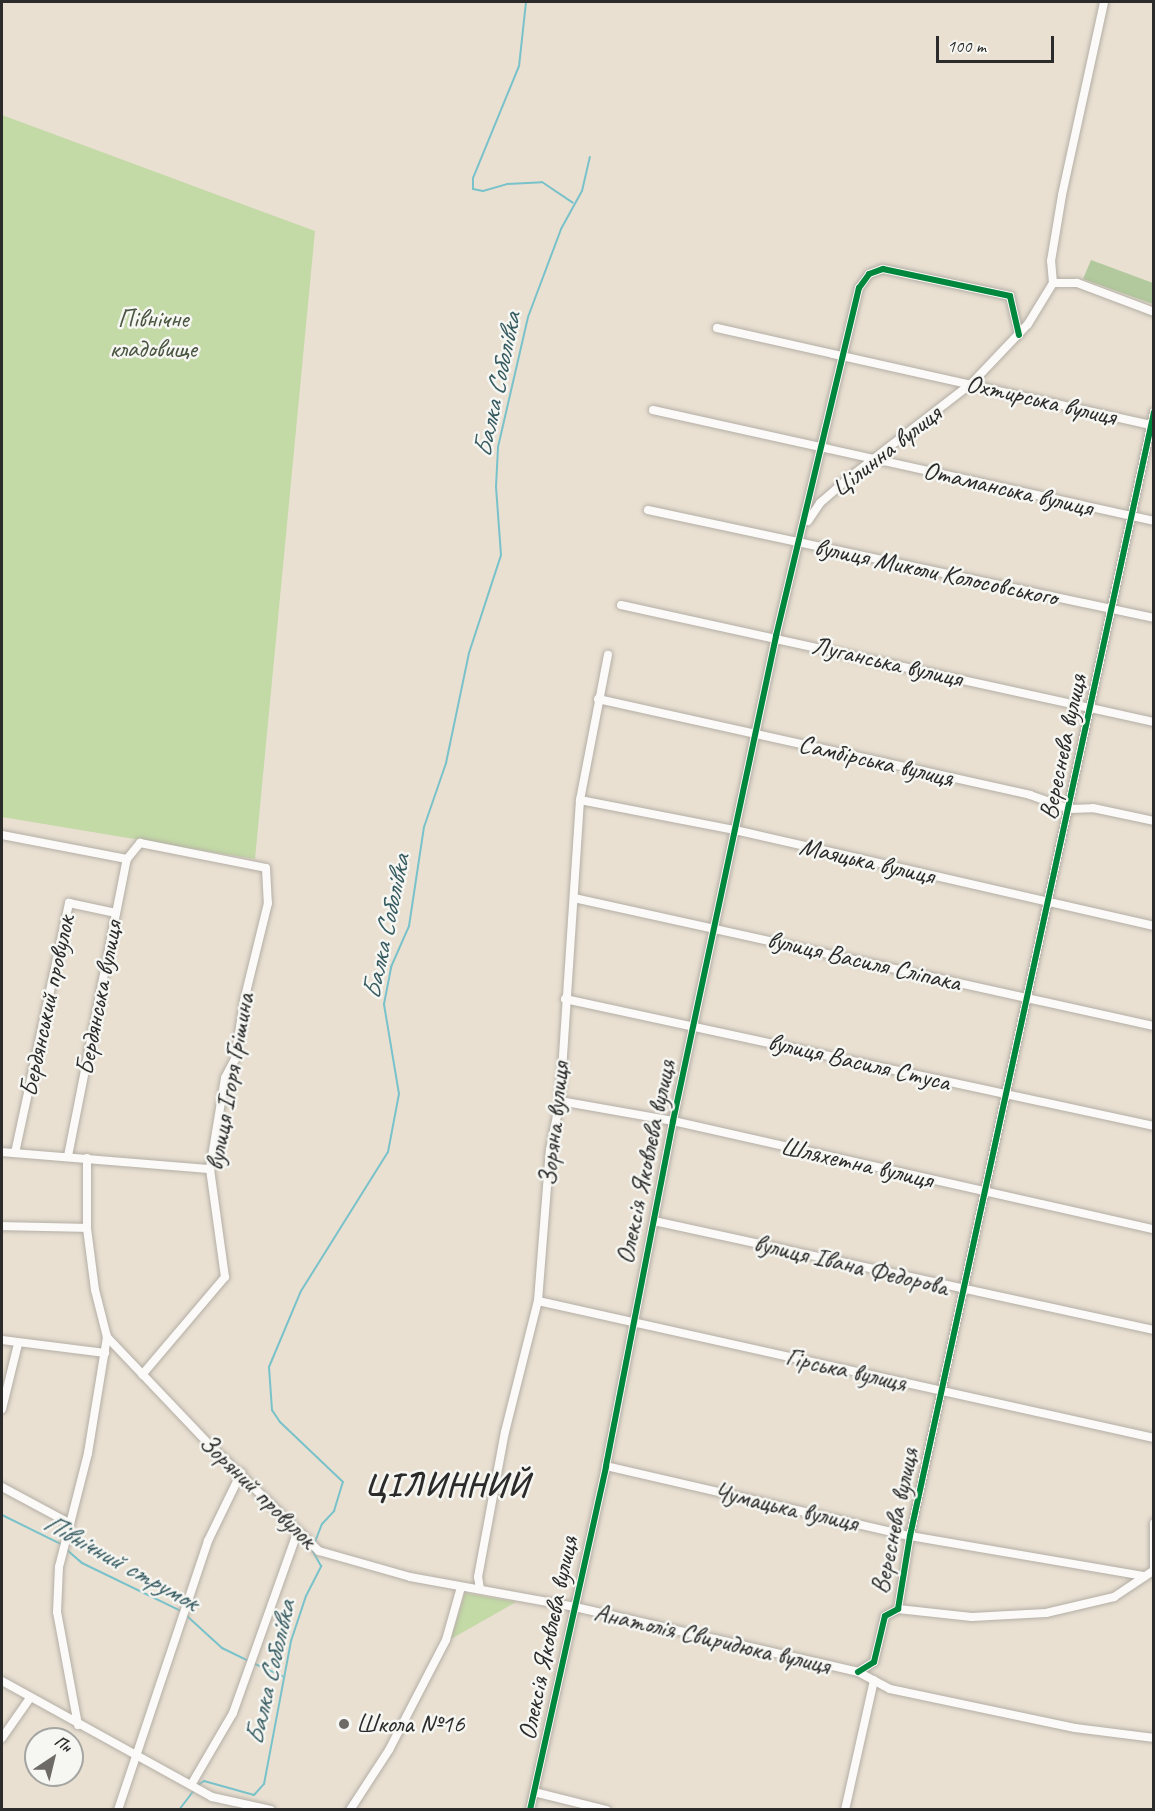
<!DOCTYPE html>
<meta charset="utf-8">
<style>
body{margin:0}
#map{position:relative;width:1155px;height:1811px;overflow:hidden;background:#e9e0d2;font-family:Caveat,sans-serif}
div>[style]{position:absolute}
.green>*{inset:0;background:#c3d9a6}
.forest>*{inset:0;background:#b1c99c}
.stream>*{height:2px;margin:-1px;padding:0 1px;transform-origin:1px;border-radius:1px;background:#79c2ca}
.roads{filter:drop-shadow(0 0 2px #b4aea5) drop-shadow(0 0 2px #b4aea5)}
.minor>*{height:8px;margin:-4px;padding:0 4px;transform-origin:4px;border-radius:4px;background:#fcfaf8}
.cycleway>*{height:6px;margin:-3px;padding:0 3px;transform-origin:3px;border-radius:3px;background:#00873e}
.dots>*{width:16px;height:16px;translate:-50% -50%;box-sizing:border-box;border:3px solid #f6f6f2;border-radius:50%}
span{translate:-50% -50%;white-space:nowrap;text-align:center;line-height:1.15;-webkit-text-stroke:5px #f6f6f2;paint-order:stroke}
.park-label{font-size:26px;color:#495541}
.street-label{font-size:26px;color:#2b2b2b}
.poi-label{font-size:26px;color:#2b2b2b}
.left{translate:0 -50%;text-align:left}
.water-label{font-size:27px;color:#365b61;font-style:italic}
.district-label{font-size:32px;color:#2b2b2b;font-weight:700;letter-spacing:1.5px}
.frame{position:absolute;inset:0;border:3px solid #2b2b2b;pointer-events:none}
.north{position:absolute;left:24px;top:1727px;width:60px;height:60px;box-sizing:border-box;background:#f6f6f2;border:2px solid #a5a5a2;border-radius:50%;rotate:35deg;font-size:16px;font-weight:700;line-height:24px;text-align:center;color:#2b2b2b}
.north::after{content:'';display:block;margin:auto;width:21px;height:27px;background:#6e6a65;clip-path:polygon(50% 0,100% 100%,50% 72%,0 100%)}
.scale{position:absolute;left:936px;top:36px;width:118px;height:27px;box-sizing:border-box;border:3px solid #2b2b2b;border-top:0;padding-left:8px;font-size:18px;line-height:21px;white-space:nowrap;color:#2b2b2b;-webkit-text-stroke:4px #f6f6f2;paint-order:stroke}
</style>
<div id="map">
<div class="green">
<div style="clip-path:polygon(2px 115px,315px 231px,255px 859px,2px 817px)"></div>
<div style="clip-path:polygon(465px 1593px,516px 1602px,451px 1639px)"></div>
</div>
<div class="forest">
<div style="clip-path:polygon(1091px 260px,1153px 283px,1153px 304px,1083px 279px)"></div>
</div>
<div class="stream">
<div style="left:526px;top:2px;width:64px;rotate:96.2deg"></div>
<div style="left:519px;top:66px;width:121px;rotate:112.3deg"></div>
<div style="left:473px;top:178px;width:11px;rotate:90deg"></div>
<div style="left:473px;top:189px;width:10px;rotate:11deg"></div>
<div style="left:483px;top:191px;width:25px;rotate:-16deg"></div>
<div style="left:507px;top:184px;width:35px;rotate:-3deg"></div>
<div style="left:542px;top:182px;width:37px;rotate:34deg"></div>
<div style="left:2px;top:1515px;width:68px;rotate:26.2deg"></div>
<div style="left:315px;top:1542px;width:19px;rotate:-69deg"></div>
<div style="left:322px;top:1524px;width:18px;rotate:-47deg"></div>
<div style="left:334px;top:1511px;width:30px;rotate:-73deg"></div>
<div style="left:343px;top:1482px;width:87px;rotate:-136.4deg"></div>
<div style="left:280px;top:1422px;width:14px;rotate:-124deg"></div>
<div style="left:272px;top:1410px;width:43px;rotate:-94deg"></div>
<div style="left:269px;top:1367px;width:82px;rotate:-67.2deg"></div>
<div style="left:301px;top:1291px;width:164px;rotate:-58deg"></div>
<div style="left:388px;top:1152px;width:59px;rotate:-79.3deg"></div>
<div style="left:399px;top:1094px;width:91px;rotate:-99.5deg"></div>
<div style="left:384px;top:1004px;width:38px;rotate:-79deg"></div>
<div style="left:391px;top:967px;width:45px;rotate:-66.3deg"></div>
<div style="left:409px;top:926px;width:100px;rotate:-81.4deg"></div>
<div style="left:424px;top:827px;width:68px;rotate:-71deg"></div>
<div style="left:446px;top:763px;width:112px;rotate:-78.2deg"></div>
<div style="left:469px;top:653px;width:103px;rotate:-71.9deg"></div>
<div style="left:501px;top:555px;width:68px;rotate:-94.2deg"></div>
<div style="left:496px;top:487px;width:40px;rotate:-87.1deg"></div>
<div style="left:498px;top:447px;width:133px;rotate:-77deg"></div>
<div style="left:528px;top:317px;width:94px;rotate:-69.4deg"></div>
<div style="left:561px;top:229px;width:43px;rotate:-61.1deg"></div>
<div style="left:582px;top:191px;width:35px;rotate:-77deg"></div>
<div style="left:67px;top:1550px;width:20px;rotate:41deg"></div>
<div style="left:82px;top:1563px;width:112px;rotate:25.9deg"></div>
<div style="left:187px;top:1616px;width:47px;rotate:42.4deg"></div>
<div style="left:222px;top:1648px;width:30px;rotate:26deg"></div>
<div style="left:255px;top:1664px;width:30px;rotate:24deg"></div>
<div style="left:197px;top:1786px;width:9px;rotate:-36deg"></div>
<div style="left:204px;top:1781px;width:52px;rotate:15.6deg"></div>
<div style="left:254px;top:1795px;width:15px;rotate:-48deg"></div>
<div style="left:264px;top:1784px;width:146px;rotate:-79.3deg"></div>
<div style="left:291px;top:1641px;width:47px;rotate:-71.6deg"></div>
<div style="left:306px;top:1596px;width:34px;rotate:-63deg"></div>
<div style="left:321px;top:1566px;width:18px;rotate:-119deg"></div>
<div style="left:179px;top:1810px;width:25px;rotate:-53deg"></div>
</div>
<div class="roads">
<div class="minor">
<div style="left:1053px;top:283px;width:22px;rotate:-95deg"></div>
<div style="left:1051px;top:261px;width:67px;rotate:-80.5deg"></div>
<div style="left:1062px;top:195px;width:198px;rotate:-77.7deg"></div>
<div style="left:1053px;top:283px;width:24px"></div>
<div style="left:1077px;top:283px;width:82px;rotate:20.6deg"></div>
<div style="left:717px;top:328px;width:448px;rotate:12.6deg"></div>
<div style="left:653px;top:410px;width:513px;rotate:12.49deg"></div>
<div style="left:648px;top:510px;width:517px;rotate:12.05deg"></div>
<div style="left:808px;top:521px;width:22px;rotate:-56deg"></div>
<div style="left:820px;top:503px;width:38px;rotate:-41deg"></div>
<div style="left:849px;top:478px;width:155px;rotate:-37.7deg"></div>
<div style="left:972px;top:383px;width:81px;rotate:-46.5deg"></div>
<div style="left:1028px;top:324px;width:48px;rotate:-58.6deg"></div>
<div style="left:621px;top:605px;width:546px;rotate:12.38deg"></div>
<div style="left:598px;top:699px;width:443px;rotate:12.5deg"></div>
<div style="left:1030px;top:795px;width:41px;rotate:19.7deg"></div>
<div style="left:1069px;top:809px;width:24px;rotate:-2deg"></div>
<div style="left:1093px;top:808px;width:62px;rotate:12deg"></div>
<div style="left:580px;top:800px;width:158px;rotate:11deg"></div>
<div style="left:735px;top:830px;width:430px;rotate:12.9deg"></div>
<div style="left:2px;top:835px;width:127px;rotate:10.9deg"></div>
<div style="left:574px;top:898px;width:594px;rotate:12.45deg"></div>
<div style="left:565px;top:999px;width:603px;rotate:12.17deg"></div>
<div style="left:560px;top:1101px;width:115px;rotate:10deg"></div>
<div style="left:673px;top:1121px;width:493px;rotate:12.7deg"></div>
<div style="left:2px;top:1152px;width:209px;rotate:4.7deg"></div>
<div style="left:15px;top:1153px;width:256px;rotate:-77.8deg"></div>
<div style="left:69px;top:903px;width:48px;rotate:12deg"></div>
<div style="left:68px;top:1156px;width:303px;rotate:-78.8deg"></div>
<div style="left:127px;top:859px;width:21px;rotate:-51deg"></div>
<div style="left:140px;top:843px;width:128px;rotate:11.2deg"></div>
<div style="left:266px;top:868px;width:35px;rotate:87deg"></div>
<div style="left:268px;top:903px;width:101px;rotate:103.8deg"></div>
<div style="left:244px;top:1001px;width:59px;rotate:98.8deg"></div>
<div style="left:235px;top:1059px;width:21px;rotate:118deg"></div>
<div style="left:225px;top:1078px;width:92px;rotate:99.4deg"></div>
<div style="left:210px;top:1169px;width:109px;rotate:82.1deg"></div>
<div style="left:225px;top:1277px;width:128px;rotate:130.3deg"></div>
<div style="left:654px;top:1221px;width:512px;rotate:12.3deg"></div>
<div style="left:2px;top:1226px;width:85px;rotate:1.3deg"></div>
<div style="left:538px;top:1301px;width:631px;rotate:12.54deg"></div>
<div style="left:107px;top:1337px;width:149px;rotate:46.4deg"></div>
<div style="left:210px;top:1445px;width:152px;rotate:44.2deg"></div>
<div style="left:319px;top:1551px;width:95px;rotate:15.9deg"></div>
<div style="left:410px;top:1577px;width:168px;rotate:10.3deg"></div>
<div style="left:575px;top:1607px;width:290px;rotate:12.9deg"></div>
<div style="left:858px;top:1672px;width:36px;rotate:28deg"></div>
<div style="left:890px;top:1689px;width:189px;rotate:11.9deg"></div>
<div style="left:1075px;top:1728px;width:80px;rotate:7.2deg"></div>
<div style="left:2px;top:1340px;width:104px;rotate:7.2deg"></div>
<div style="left:2px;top:1409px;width:67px;rotate:-76.2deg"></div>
<div style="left:606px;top:1466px;width:312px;rotate:13deg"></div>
<div style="left:910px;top:1536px;width:238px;rotate:9.7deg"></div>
<div style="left:2px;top:1487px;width:74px;rotate:28.3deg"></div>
<div style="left:1154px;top:1523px;width:49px;rotate:90deg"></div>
<div style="left:480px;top:1589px;width:12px;rotate:-99deg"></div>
<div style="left:478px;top:1577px;width:147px;rotate:-79.5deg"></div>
<div style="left:505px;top:1432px;width:135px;rotate:-75.9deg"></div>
<div style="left:538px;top:1301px;width:151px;rotate:-85.5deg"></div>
<div style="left:550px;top:1150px;width:50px;rotate:-78.5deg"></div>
<div style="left:560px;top:1101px;width:302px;rotate:-86.2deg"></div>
<div style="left:580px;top:800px;width:148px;rotate:-79.1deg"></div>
<div style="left:898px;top:1609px;width:74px;rotate:6.2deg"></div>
<div style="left:972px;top:1617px;width:74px;rotate:-3.1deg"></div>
<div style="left:1046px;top:1613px;width:70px;rotate:-13.2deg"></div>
<div style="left:1114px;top:1597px;width:47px;rotate:-33.7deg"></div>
<div style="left:858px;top:1672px;width:19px;rotate:-32deg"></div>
<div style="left:874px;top:1662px;width:47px;rotate:-76.6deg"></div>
<div style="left:885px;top:1616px;width:15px;rotate:-28deg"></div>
<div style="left:898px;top:1609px;width:74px;rotate:-80.7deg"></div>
<div style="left:910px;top:1536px;width:1150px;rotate:-77.75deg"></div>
<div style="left:2px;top:1681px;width:240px;rotate:28.9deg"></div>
<div style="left:212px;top:1797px;width:60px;rotate:12.4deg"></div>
<div style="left:78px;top:1725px;width:115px;rotate:-100.5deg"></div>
<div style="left:57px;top:1612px;width:45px;rotate:-87.5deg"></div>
<div style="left:59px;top:1567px;width:118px;rotate:-75.7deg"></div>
<div style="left:88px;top:1453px;width:118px;rotate:-80.7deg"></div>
<div style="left:107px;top:1337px;width:49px;rotate:-104.3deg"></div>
<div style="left:95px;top:1290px;width:63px;rotate:-97.4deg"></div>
<div style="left:87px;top:1228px;width:70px;rotate:-90deg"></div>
<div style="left:2px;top:1738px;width:49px;rotate:-55deg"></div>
<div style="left:191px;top:1785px;width:83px;rotate:-59.7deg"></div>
<div style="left:233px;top:1713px;width:191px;rotate:-70.4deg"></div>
<div style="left:534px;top:1792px;width:75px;rotate:13.9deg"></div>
<div style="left:118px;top:1810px;width:284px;rotate:-71.5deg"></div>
<div style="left:208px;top:1541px;width:76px;rotate:-64.1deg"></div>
<div style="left:350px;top:1810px;width:72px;rotate:-57deg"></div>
<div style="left:389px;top:1750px;width:124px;rotate:-62.6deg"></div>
<div style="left:446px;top:1640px;width:55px;rotate:-74.2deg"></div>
<div style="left:530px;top:1810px;width:352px;rotate:-77.5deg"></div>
<div style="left:606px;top:1466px;width:351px;rotate:-79deg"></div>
<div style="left:673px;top:1121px;width:496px;rotate:-78deg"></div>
<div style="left:776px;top:636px;width:358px;rotate:-76.6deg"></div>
<div style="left:859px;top:288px;width:17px;rotate:-54deg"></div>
<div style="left:869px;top:274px;width:15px;rotate:-20deg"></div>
<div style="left:883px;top:269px;width:130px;rotate:12deg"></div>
<div style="left:1010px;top:296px;width:40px;rotate:77deg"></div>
<div style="left:845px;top:1810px;width:133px;rotate:-77.4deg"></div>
</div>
</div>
<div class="cycleway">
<div style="left:858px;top:1672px;width:19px;rotate:-32deg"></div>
<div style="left:874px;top:1662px;width:47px;rotate:-76.6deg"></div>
<div style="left:885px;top:1616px;width:15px;rotate:-28deg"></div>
<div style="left:898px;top:1609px;width:74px;rotate:-80.7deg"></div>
<div style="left:910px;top:1536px;width:1150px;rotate:-77.75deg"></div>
<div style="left:530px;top:1810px;width:352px;rotate:-77.5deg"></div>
<div style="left:606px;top:1466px;width:351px;rotate:-79deg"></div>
<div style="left:673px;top:1121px;width:496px;rotate:-78deg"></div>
<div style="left:776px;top:636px;width:358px;rotate:-76.6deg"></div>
<div style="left:859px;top:288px;width:17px;rotate:-54deg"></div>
<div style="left:869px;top:274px;width:15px;rotate:-20deg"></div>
<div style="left:883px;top:269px;width:130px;rotate:12deg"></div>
<div style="left:1010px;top:296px;width:40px;rotate:77deg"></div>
</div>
<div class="dots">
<div style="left:344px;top:1724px;background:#6e6a65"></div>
</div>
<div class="park-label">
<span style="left:153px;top:334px">Північне<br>кладовище</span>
</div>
<div class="street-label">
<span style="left:1041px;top:400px;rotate:13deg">Охтирська вулиця</span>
<span style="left:886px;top:451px;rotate:-38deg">Цілинна вулиця</span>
<span style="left:1008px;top:489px;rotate:13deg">Отаманська вулиця</span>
<span style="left:936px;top:572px;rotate:12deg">вулиця Миколи Колосовського</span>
<span style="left:887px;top:662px;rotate:13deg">Луганська вулиця</span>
<span style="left:1063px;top:747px;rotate:-78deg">Вереснева вулиця</span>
<span style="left:876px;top:761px;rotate:13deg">Самбірська вулиця</span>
<span style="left:867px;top:861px;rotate:13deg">Маяцька вулиця</span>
<span style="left:864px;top:961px;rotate:13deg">вулиця Василя Сліпака</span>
<span style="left:99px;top:998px;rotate:-79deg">Бердянська вулиця</span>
<span style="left:47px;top:1006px;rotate:-78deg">Бердянський провулок</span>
<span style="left:859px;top:1062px;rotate:13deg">вулиця Василя Стуса</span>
<span style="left:230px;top:1082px;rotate:-80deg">вулиця Ігоря Грішина</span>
<span style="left:554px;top:1124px;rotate:-84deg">Зоряна вулиця</span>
<span style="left:646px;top:1162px;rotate:-78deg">Олексія Яковлєва вулиця</span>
<span style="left:857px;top:1163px;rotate:13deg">Шляхетна вулиця</span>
<span style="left:851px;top:1265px;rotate:13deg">вулиця Івана Федорова</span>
<span style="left:846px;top:1370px;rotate:13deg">Гірська вулиця</span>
<span style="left:258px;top:1491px;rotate:44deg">Зоряний провулок</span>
<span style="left:786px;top:1507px;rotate:13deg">Чумацька вулиця</span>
<span style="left:895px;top:1521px;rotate:-78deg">Вереснева вулиця</span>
<span style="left:548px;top:1638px;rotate:-78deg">Олексія Яковлєва вулиця</span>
<span style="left:712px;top:1639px;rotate:13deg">Анатолія Свиридюка вулиця</span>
</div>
<div class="poi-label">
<span class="left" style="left:356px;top:1724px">Школа №16</span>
</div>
<div class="water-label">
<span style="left:497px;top:385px;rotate:-78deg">Балка Соболівка</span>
<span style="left:386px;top:927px;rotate:-78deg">Балка Соболівка</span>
<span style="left:121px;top:1562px;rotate:29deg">Північний струмок</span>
<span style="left:270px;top:1673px;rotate:-77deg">Балка Соболівка</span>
</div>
<div class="district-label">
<span style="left:447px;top:1485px">ЦІЛИННИЙ</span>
</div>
<div class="frame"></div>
<div class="north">Пн</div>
<div class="scale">100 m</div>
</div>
